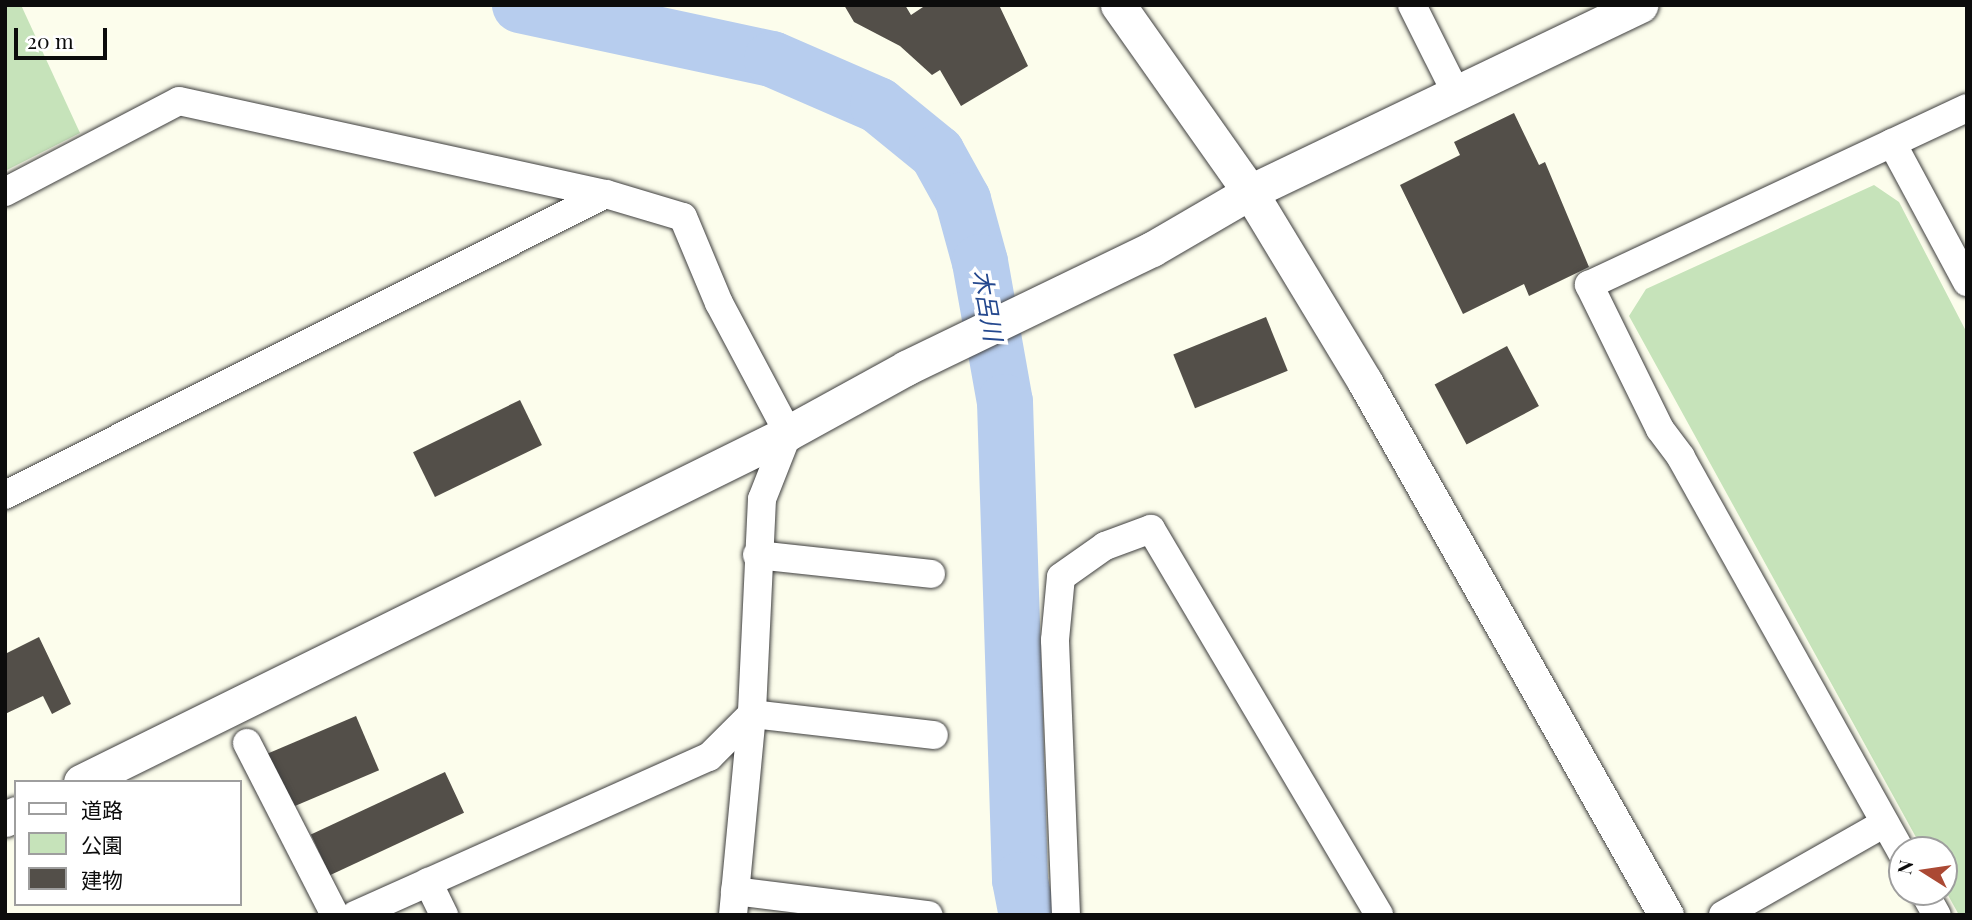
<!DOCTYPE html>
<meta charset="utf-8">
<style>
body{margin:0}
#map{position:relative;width:1972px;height:920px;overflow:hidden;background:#fcfdec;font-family:"Playfair Display","Noto Sans JP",serif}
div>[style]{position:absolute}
.green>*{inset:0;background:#c6e3ba}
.river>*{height:56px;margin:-28px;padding:0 28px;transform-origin:28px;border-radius:28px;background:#b7cdee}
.building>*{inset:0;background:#534f49;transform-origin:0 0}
.roads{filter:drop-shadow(0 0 2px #3f3f3f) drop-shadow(0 0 2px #3f3f3f)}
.minor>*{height:28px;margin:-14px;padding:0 14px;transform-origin:14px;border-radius:14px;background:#fff}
.tertiary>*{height:35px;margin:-17.5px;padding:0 17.5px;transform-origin:17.5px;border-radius:17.5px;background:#fff}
span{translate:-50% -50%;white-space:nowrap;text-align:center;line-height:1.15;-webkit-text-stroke:7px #fff;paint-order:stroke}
.water-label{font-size:24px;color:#24488e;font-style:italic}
.frame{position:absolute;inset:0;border:7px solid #0c0c0c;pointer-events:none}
.legend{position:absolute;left:14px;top:780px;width:228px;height:126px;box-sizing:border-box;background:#fff;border:2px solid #9e9e9e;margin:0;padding:9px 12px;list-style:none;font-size:21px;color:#0c0c0c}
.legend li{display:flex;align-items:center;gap:14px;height:35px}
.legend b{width:35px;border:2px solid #9e9e9e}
.north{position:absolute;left:1888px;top:836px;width:70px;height:70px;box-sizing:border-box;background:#fff;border:2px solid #9e9e9e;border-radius:50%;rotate:282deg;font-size:19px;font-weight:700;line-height:28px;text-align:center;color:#0c0c0c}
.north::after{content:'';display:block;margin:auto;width:24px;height:32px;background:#ab4934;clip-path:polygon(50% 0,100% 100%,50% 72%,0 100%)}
.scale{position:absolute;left:14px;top:28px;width:93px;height:32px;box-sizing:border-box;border:4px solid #0c0c0c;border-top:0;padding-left:9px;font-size:21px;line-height:24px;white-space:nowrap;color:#0c0c0c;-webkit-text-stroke:5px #fff;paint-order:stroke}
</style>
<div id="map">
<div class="green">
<div style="clip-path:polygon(5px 5px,21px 5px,80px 133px,5px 171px)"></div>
<div style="clip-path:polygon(1874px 185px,1899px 202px,1967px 333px,1967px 915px,1959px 915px,1944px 888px,1944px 850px,1923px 850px,1629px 316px,1646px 289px)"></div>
</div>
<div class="river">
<div style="left:520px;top:5px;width:258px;rotate:12.1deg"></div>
<div style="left:772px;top:59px;width:116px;rotate:23.5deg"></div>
<div style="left:878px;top:105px;width:76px;rotate:39.1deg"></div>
<div style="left:937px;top:153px;width:54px;rotate:61deg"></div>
<div style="left:963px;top:200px;width:64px;rotate:74.7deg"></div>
<div style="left:980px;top:262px;width:142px;rotate:79.9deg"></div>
<div style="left:1005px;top:402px;width:478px;rotate:88.2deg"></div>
<div style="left:1020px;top:880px;width:36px;rotate:79deg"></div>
</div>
<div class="building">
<div style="clip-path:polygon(844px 5px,905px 5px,911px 15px,926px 5px,999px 5px,1028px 66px,961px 106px,940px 70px,932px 75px,900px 46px,854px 22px)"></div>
<div style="clip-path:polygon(1514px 113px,1539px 165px,1545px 162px,1589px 267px,1529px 296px,1524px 284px,1463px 314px,1400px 185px,1460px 155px,1454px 142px)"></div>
<div style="left:1266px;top:317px;width:58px;height:100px;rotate:68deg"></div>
<div style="left:1507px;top:346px;width:68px;height:82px;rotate:62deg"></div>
<div style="left:520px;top:400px;width:50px;height:119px;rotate:64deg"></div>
<div style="clip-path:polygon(39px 637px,71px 704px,52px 714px,43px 696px,5px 714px,5px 654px)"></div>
<div style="left:356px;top:716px;width:59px;height:99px;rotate:67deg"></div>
<div style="left:445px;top:772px;width:45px;height:148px;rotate:65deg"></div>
</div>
<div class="roads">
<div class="minor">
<div style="left:1412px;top:5px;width:101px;rotate:63.4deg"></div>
<div style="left:1892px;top:143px;width:158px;rotate:61.7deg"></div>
<div style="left:5px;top:192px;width:196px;rotate:-27.6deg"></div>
<div style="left:179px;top:101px;width:437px;rotate:12.3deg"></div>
<div style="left:606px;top:194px;width:80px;rotate:16.6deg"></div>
<div style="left:683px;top:217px;width:93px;rotate:67.3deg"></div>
<div style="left:719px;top:303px;width:147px;rotate:62deg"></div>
<div style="left:788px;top:433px;width:71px;rotate:111.5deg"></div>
<div style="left:762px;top:499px;width:215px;rotate:92.7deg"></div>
<div style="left:752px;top:714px;width:202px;rotate:95.4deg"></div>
<div style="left:5px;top:495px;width:672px;rotate:-26.6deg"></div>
<div style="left:757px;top:555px;width:175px;rotate:6.2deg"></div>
<div style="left:752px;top:714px;width:183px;rotate:6.6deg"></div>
<div style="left:247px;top:743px;width:193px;rotate:62.9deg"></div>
<div style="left:1902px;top:853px;width:453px;rotate:-119.2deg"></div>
<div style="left:1681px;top:457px;width:35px;rotate:-127deg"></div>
<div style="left:1660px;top:429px;width:161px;rotate:-116.2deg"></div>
<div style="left:1589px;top:285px;width:417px;rotate:-25.1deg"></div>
<div style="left:428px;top:882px;width:37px;rotate:64deg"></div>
<div style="left:735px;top:891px;width:195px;rotate:7.1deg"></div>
<div style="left:1924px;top:892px;width:26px;rotate:61deg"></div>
<div style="left:355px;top:915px;width:388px;rotate:-24.1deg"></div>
<div style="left:709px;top:757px;width:61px;rotate:-45deg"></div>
<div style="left:1066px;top:915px;width:275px;rotate:-92.3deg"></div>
<div style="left:1055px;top:640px;width:63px;rotate:-84.6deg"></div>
<div style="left:1061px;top:577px;width:54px;rotate:-35.2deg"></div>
<div style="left:1105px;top:546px;width:49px;rotate:-20.3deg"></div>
<div style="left:1151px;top:529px;width:448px;rotate:59.4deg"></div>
<div style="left:1723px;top:915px;width:186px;rotate:-29.6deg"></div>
</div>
<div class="tertiary">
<div style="left:1118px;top:5px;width:229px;rotate:54.8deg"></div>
<div style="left:1250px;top:192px;width:222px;rotate:58.8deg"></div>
<div style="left:1365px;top:382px;width:612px;rotate:60.55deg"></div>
<div style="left:81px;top:782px;width:788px;rotate:-26.27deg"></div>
<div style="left:788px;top:433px;width:135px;rotate:-28.8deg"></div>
<div style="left:906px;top:368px;width:273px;rotate:-25.8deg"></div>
<div style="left:1152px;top:249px;width:113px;rotate:-30.2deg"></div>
<div style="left:1250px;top:192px;width:433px;rotate:-25.6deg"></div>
<div style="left:5px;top:819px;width:12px;rotate:-24deg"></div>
</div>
</div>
<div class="water-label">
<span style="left:988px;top:305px;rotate:80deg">木呂川</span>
</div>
<div class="frame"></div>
<ul class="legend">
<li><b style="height:9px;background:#fff"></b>道路</li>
<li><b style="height:19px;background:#c6e3ba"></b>公園</li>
<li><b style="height:19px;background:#534f49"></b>建物</li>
</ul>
<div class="north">N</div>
<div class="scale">20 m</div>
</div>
